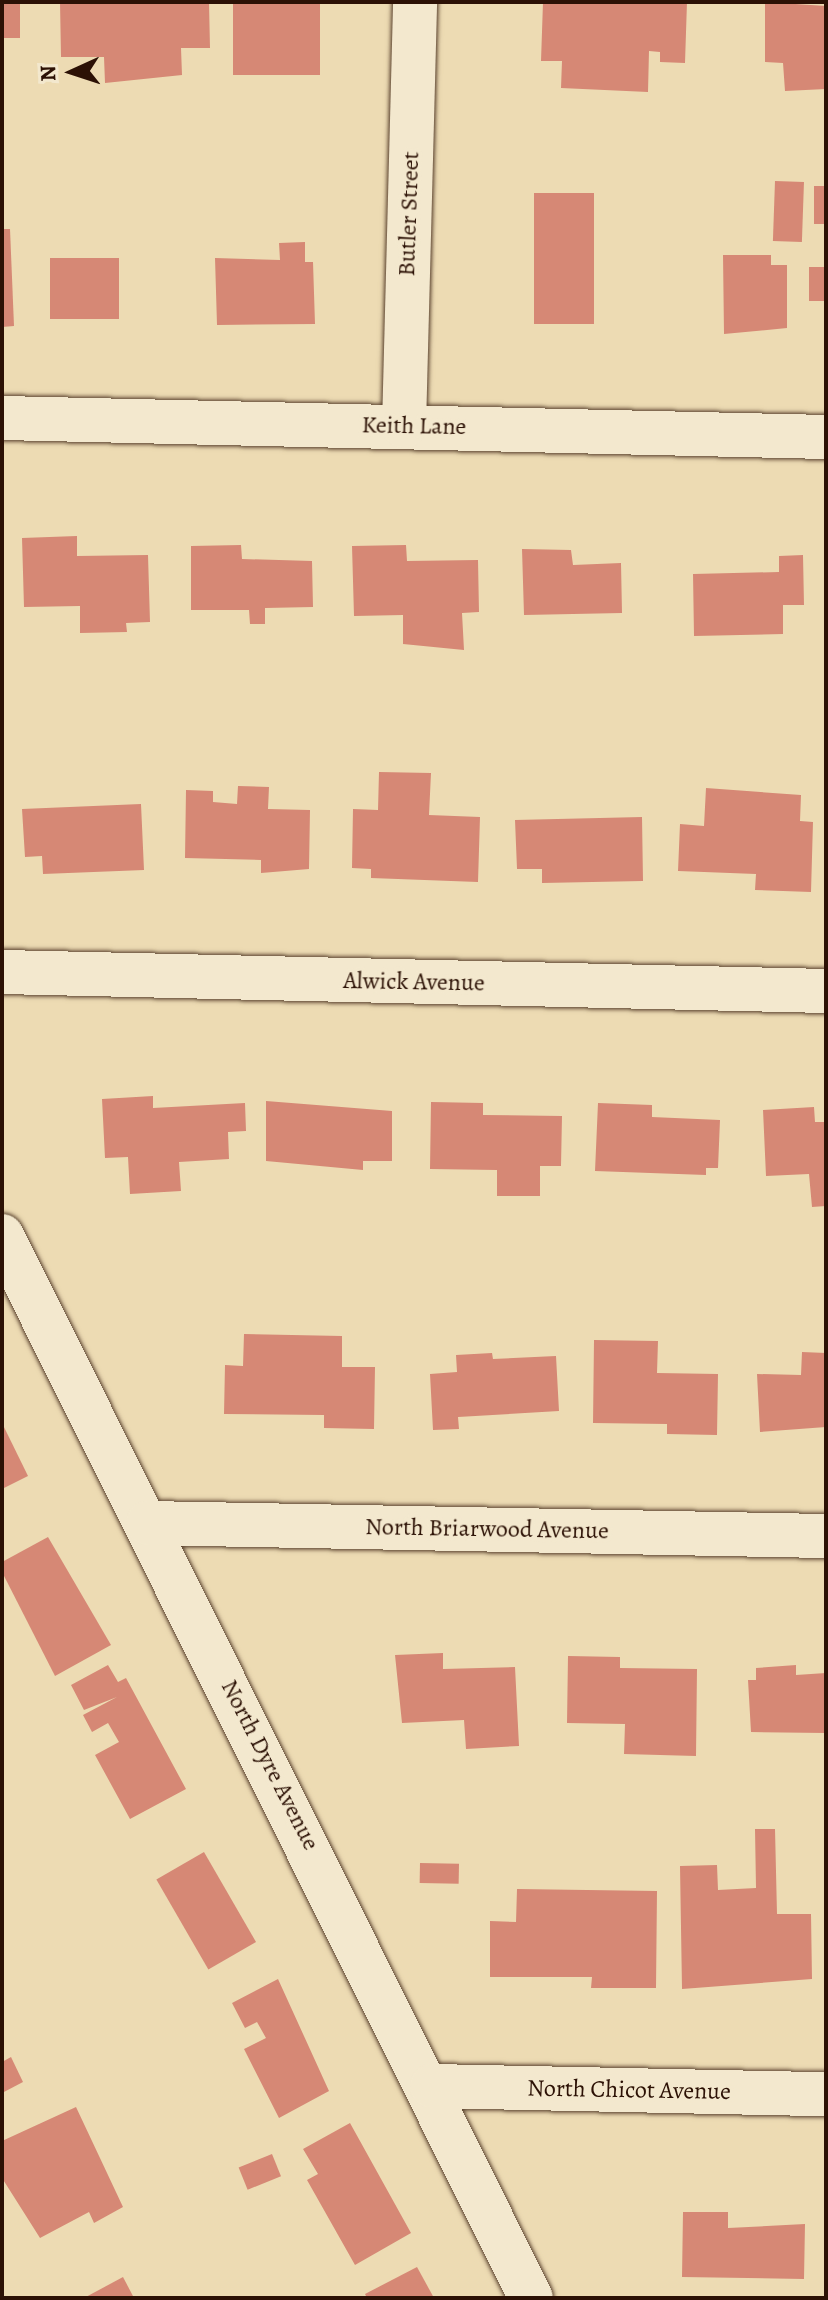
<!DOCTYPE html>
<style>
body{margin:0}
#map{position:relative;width:828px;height:2300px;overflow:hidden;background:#eddbb3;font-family:Alegreya,serif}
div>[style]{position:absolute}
.building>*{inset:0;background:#d68875;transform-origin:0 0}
.roads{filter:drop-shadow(0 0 2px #5c4430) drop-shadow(0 0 2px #5c4430)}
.minor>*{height:44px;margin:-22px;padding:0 22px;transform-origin:22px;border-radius:22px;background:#f3e8ce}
span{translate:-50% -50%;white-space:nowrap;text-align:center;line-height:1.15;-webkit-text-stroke:8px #f3e8ce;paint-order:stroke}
.street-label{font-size:24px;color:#2c1105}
.frame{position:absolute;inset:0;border:4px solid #2c1105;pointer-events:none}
.north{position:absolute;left:32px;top:32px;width:80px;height:80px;-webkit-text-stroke:6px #f3e8ce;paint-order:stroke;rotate:267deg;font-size:22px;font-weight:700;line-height:32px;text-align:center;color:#2c1105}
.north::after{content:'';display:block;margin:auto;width:28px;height:36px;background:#2c1105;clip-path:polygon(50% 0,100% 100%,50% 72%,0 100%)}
</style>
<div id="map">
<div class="building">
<div style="left:2px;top:2px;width:18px;height:36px"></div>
<div style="clip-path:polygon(60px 2px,209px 2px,210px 48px,181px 48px,182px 75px,105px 83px,104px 57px,61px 57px)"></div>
<div style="left:233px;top:2px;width:87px;height:73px"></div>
<div style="clip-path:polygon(543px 2px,687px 2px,685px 63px,660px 62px,660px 52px,649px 51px,648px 92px,561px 88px,562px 61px,541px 61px)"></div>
<div style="clip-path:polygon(765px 2px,826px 6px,826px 89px,785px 91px,783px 63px,765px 62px)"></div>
<div style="left:775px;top:181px;width:29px;height:60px;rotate:2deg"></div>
<div style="left:814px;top:186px;width:12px;height:38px"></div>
<div style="left:594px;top:193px;width:131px;height:60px;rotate:90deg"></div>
<div style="clip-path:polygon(2px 229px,10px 229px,14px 326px,2px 327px)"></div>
<div style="clip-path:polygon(305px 242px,305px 262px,313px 262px,315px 324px,217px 325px,215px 258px,280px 260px,279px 243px)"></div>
<div style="clip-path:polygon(723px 255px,771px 255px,771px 265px,787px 265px,787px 328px,724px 334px)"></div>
<div style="left:119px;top:258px;width:61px;height:69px;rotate:90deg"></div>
<div style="left:809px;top:267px;width:17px;height:34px"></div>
<div style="clip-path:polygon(77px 536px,77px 556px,148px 555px,150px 622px,126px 623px,127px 632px,80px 633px,80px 606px,24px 607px,22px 538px)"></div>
<div style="clip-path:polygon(241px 545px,242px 559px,312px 561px,313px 607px,265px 608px,265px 624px,250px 624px,249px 610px,191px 610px,191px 546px)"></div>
<div style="clip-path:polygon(406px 545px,407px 561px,478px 560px,479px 612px,462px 613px,464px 650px,403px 644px,403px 615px,354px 616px,352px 546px)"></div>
<div style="clip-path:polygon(522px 549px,571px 550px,573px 565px,621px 563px,622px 613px,524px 615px)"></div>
<div style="clip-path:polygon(803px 555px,804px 605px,783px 605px,783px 634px,694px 636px,693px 574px,779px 572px,779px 556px)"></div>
<div style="clip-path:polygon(379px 772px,431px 773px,429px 815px,480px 817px,478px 882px,371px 878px,371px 869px,352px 868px,353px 809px,378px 810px)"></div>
<div style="clip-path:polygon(238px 786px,269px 787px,268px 809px,310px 810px,309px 869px,261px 873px,261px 860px,185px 858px,186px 790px,213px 791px,213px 802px,237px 804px)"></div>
<div style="clip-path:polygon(706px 788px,801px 795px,800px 821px,813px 822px,811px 892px,755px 890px,756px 874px,678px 871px,680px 824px,704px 826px)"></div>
<div style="clip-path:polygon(141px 804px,144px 870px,43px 874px,42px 856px,25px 857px,22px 809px)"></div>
<div style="clip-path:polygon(642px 817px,643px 881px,542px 883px,542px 869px,517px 869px,515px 820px)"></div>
<div style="clip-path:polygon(153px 1096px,153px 1108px,245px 1103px,246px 1131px,228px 1132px,229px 1159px,179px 1162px,181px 1191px,130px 1194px,128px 1157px,105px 1158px,102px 1099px)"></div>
<div style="clip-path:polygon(266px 1101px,392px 1111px,392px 1161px,363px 1161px,363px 1170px,266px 1161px)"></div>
<div style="clip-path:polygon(431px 1102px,483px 1103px,483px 1115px,562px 1116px,561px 1166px,540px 1166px,540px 1196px,497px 1196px,497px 1170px,430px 1169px)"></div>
<div style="clip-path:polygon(598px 1103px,652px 1105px,652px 1117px,720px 1120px,718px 1168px,706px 1168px,706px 1175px,595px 1171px)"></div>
<div style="clip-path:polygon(814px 1107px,815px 1122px,826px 1122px,826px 1206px,812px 1207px,809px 1174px,766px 1176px,763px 1110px)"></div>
<div style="clip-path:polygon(244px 1334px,342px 1336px,342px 1367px,375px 1367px,374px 1429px,324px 1428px,324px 1415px,224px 1414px,225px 1365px,243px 1366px)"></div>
<div style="clip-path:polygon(594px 1340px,658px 1341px,657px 1373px,718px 1374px,717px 1435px,667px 1434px,667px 1424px,593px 1423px)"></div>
<div style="clip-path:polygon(802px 1352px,826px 1353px,826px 1427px,760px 1432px,757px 1374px,801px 1375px)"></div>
<div style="clip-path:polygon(492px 1353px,493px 1359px,556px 1356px,559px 1411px,458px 1417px,459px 1429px,433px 1430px,430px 1374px,457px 1372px,456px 1355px)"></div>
<div style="clip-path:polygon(2px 1423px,28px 1476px,2px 1489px)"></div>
<div style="clip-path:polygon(48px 1537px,111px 1645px,55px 1676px,2px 1572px,2px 1562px)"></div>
<div style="clip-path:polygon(443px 1653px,443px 1669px,515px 1667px,519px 1746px,466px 1749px,464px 1720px,402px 1723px,395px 1655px)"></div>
<div style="clip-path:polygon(568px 1656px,620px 1657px,620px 1668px,697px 1669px,696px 1756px,624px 1754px,625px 1724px,567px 1723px)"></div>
<div style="clip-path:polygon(108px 1665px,118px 1682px,126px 1678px,186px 1789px,130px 1819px,95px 1755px,119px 1742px,108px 1723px,92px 1732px,83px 1715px,117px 1697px,84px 1710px,71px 1685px)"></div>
<div style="clip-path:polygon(796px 1665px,796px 1675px,826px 1673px,826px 1733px,751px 1732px,748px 1680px,756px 1680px,756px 1668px)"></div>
<div style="clip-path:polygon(755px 1829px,775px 1829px,777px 1914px,811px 1914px,812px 1979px,682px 1989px,680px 1866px,717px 1865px,718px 1890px,756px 1888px)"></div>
<div style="left:204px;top:1852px;width:104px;height:55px;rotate:60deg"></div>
<div style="left:420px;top:1863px;width:39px;height:20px;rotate:1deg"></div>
<div style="clip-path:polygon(517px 1889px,657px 1891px,656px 1988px,591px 1988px,592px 1977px,490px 1977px,490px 1921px,516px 1922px)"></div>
<div style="clip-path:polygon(278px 1979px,329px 2091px,279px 2118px,244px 2049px,266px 2038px,257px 2022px,245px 2028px,232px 2003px)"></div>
<div style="clip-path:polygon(11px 2057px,23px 2082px,2px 2093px,2px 2062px)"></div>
<div style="clip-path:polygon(76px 2107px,123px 2207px,94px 2223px,89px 2212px,40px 2238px,2px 2178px,2px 2141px)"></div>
<div style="clip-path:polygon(350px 2123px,411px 2233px,355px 2265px,307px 2180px,318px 2174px,303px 2149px)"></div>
<div style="left:272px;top:2154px;width:24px;height:36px;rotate:68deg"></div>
<div style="clip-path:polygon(683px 2212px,728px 2212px,728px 2228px,805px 2224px,804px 2279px,682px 2277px)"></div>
<div style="clip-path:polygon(417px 2267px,434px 2298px,367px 2298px,365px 2294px)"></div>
<div style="clip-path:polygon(123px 2277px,134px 2298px,84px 2298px)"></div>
</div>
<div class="roads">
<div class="minor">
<div style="left:2px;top:418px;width:824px;rotate:1.32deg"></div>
<div style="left:404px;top:426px;width:424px;rotate:-88.5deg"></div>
<div style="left:2px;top:972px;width:824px;rotate:1.32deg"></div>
<div style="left:2px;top:1236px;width:1186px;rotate:63.52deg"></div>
<div style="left:148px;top:1523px;width:678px;rotate:1.1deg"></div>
<div style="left:432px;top:2086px;width:394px;rotate:1.2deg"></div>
</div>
</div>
<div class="street-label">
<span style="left:409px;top:214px;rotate:-88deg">Butler Street</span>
<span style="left:414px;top:426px;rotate:1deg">Keith Lane</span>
<span style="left:414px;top:982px;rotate:1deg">Alwick Avenue</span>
<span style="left:487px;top:1529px;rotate:1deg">North Briarwood Avenue</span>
<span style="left:270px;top:1765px;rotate:63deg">North Dyre Avenue</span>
<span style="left:629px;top:2090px;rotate:1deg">North Chicot Avenue</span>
</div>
<div class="frame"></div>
<div class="north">N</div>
</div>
